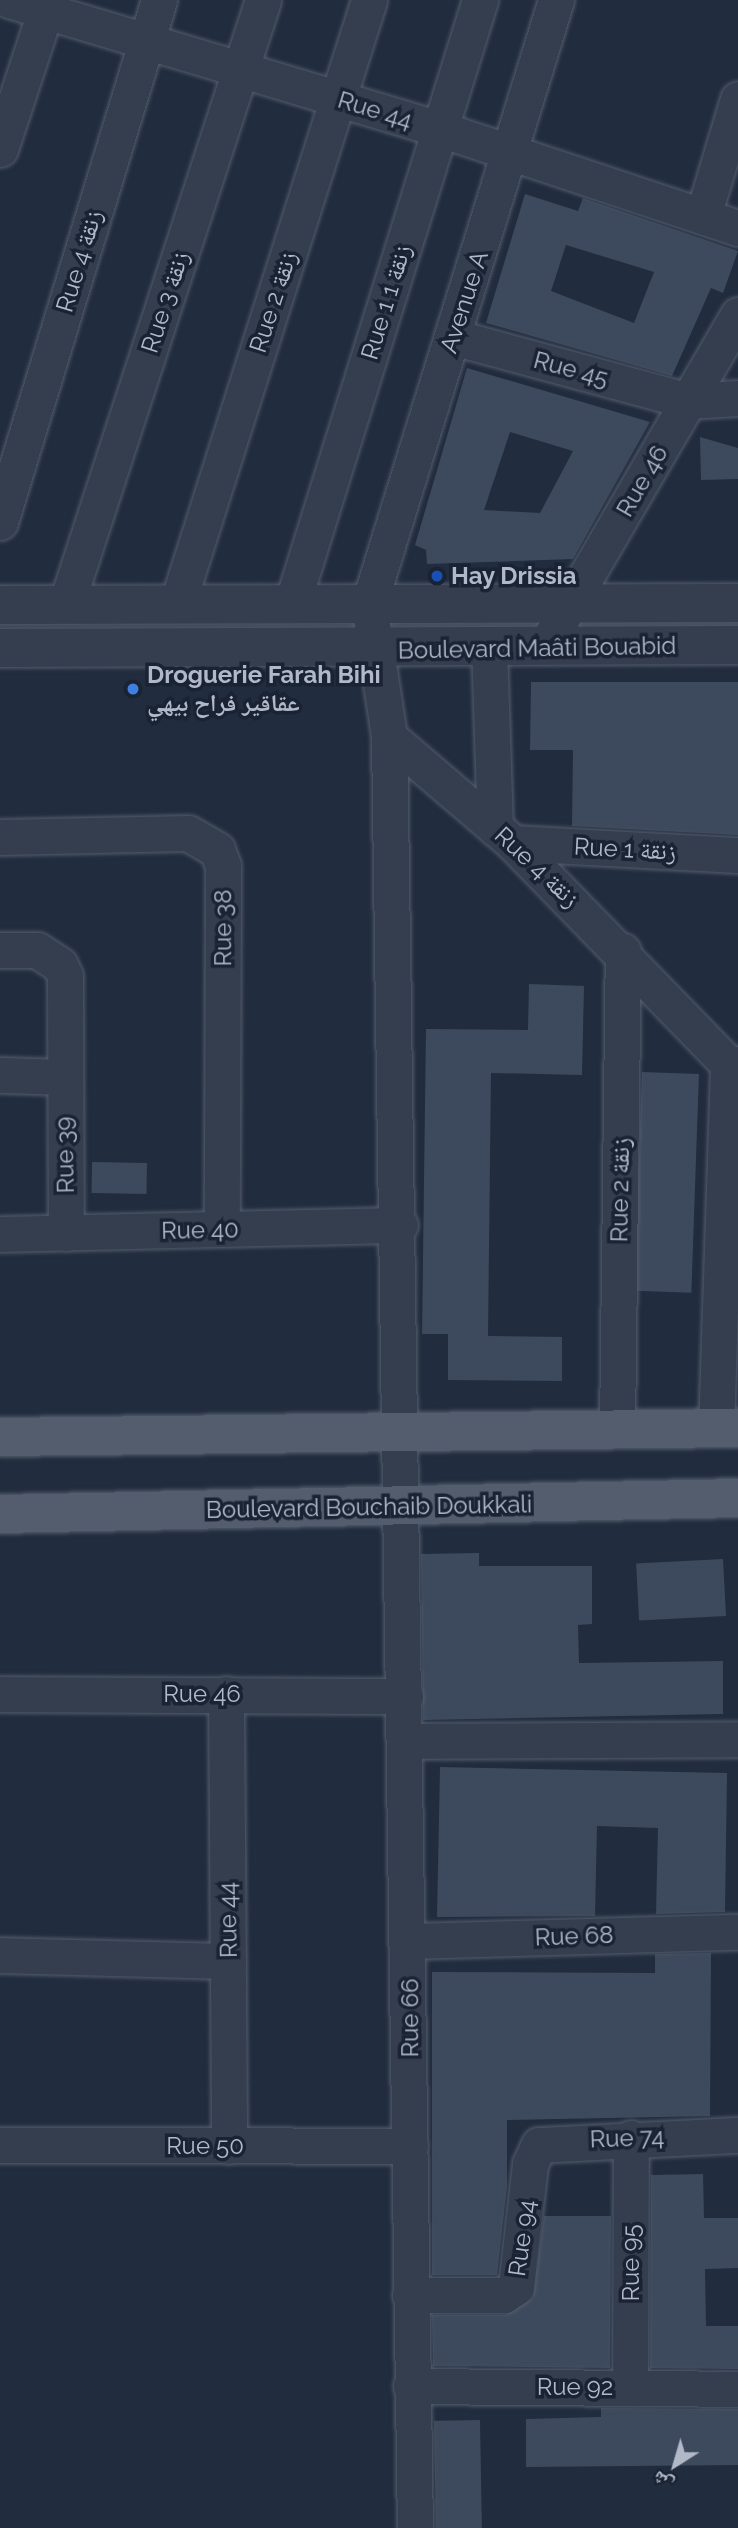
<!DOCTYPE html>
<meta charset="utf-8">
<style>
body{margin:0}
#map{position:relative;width:738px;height:2528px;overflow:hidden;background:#212c3e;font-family:Raleway,"Noto Naskh Arabic",sans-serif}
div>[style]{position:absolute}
.building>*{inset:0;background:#3d4a5d;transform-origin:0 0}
.roads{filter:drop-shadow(0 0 2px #535c6c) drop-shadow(0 0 2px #535c6c)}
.minor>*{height:35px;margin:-17.5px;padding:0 17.5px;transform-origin:17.5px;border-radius:17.5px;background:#353e4e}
.tertiary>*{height:38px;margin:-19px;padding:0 19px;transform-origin:19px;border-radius:19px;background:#353e4e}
.primary>*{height:38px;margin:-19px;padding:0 19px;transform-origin:19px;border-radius:19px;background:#535d6e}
.dots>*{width:19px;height:19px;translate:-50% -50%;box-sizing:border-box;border:4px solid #1a2333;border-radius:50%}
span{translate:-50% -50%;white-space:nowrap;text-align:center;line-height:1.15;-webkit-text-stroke:7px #1a2333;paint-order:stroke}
.street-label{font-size:24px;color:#b1b9c9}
.poi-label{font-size:24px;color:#b1b9c9;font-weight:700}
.left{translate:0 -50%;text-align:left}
.north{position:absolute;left:640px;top:2430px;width:70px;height:70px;-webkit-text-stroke:5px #1a2333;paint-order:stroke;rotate:217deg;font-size:19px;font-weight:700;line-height:28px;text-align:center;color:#b1b9c9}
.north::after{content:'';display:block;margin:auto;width:24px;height:32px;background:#b1b9c9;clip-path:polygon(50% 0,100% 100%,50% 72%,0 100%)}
</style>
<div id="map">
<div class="building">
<div style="clip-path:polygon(evenodd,525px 194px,578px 211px,583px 198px,738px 251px,723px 293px,711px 288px,672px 376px,486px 323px,525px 194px,566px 245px,654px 272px,634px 323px,551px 291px,566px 245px)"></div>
<div style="clip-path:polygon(evenodd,467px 368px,650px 422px,573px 559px,427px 564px,426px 550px,415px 545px,467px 368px,510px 432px,573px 451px,540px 513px,484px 510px,510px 432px)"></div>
<div style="clip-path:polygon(700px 437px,738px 448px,738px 479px,701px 480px)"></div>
<div style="clip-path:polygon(531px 682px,738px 682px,738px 835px,572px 826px,573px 750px,530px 750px)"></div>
<div style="clip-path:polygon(529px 984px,584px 986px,582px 1075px,491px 1073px,488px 1336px,562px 1337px,562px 1381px,448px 1380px,448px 1334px,422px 1334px,426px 1029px,528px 1030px)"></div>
<div style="left:642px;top:1072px;width:57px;height:219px;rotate:2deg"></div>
<div style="left:92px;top:1162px;width:55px;height:31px;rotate:1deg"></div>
<div style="clip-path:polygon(479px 1553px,479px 1566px,592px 1566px,592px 1624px,578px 1625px,579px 1663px,723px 1661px,723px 1714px,423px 1720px,421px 1554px)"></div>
<div style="left:723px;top:1559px;width:57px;height:87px;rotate:87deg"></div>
<div style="clip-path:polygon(440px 1767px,727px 1773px,725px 1912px,656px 1914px,658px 1828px,597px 1826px,595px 1916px,437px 1917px)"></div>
<div style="clip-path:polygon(711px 1953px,710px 2116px,507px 2120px,507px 2187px,497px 2275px,432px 2275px,432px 1972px,655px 1973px,655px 1954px)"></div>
<div style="clip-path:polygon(703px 2174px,704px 2218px,738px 2218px,738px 2268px,705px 2269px,706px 2326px,738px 2326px,738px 2369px,650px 2368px,651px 2175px)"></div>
<div style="clip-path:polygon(544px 2216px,611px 2216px,610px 2368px,433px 2366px,432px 2315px,505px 2315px,533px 2298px)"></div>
<div style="clip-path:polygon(601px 2408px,738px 2409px,738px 2465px,526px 2467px,526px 2419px,601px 2417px)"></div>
<div style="left:480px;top:2420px;width:108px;height:46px;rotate:89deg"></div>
</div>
<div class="roads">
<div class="minor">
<div style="left:9px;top:0;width:450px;rotate:16.7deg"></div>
<div style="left:440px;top:129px;width:314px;rotate:18.4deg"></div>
<div style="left:556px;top:0;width:632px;rotate:107.2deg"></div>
<div style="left:369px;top:604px;width:134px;rotate:81.4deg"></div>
<div style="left:389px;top:737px;width:163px;rotate:40.5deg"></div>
<div style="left:513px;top:843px;width:308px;rotate:45.8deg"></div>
<div style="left:728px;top:1064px;width:10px"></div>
<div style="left:0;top:149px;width:157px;rotate:-71.8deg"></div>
<div style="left:703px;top:216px;width:122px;rotate:-73.3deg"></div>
<div style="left:453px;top:337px;width:244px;rotate:15.2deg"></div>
<div style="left:688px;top:401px;width:50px;rotate:-3.4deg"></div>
<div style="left:0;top:522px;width:546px;rotate:-73.06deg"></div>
<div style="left:292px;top:604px;width:633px;rotate:-72.71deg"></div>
<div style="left:66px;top:605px;width:636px;rotate:-71.96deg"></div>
<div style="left:177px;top:605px;width:635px;rotate:-72.39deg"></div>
<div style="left:546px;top:645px;width:382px;rotate:-59.8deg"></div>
<div style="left:489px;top:646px;width:182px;rotate:88.1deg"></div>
<div style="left:389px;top:737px;width:1791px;rotate:89.17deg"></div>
<div style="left:0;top:837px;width:188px;rotate:-1.2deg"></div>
<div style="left:188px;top:833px;width:34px;rotate:30deg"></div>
<div style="left:217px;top:850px;width:17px;rotate:69deg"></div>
<div style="left:223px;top:866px;width:363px;rotate:90.2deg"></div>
<div style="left:513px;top:843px;width:225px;rotate:3.1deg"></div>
<div style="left:0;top:950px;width:37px"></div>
<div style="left:37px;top:950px;width:27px;rotate:33deg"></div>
<div style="left:60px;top:965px;width:12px;rotate:66deg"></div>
<div style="left:65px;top:976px;width:257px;rotate:89.8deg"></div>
<div style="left:0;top:1075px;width:64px;rotate:1.8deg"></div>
<div style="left:0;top:1234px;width:400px;rotate:-1.3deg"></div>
<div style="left:617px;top:1429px;width:478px;rotate:-89.3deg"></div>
<div style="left:716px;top:1429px;width:365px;rotate:-88.1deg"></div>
<div style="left:0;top:1694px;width:405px;rotate:0.3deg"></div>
<div style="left:226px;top:1694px;width:452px;rotate:89.6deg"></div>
<div style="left:406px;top:1741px;width:332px;rotate:-0.3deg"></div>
<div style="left:410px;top:1941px;width:328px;rotate:-1.6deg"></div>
<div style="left:0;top:1955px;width:228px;rotate:1.5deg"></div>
<div style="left:0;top:2145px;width:410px;rotate:0.1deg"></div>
<div style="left:410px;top:2295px;width:94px"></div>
<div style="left:504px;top:2295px;width:14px;rotate:-34deg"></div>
<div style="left:516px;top:2287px;width:124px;rotate:-83.5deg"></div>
<div style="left:530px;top:2164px;width:21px;rotate:-65deg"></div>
<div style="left:539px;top:2145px;width:199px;rotate:-2.9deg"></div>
<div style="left:411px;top:2386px;width:327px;rotate:0.5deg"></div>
<div style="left:630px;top:2388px;width:250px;rotate:-89.8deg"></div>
</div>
<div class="tertiary">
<div style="left:0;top:605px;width:738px;rotate:-0.16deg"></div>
<div style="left:0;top:648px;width:738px;rotate:-0.23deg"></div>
</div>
<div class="primary">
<div style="left:0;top:1437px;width:738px;rotate:-0.7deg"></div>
<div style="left:0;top:1514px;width:738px;rotate:-1.24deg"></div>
</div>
</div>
<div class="dots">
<div style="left:437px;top:576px;background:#1a4fb4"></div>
<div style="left:133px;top:689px;background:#3f7fe0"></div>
</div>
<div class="street-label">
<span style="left:375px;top:110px;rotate:17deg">Rue 44</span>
<span style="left:79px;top:261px;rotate:-73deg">Rue 4 زنقة</span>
<span style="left:165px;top:302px;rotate:-72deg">Rue 3 زنقة</span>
<span style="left:273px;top:302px;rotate:-72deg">Rue 2 زنقة</span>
<span style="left:386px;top:302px;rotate:-73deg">Rue 1 زنقة 1</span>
<span style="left:464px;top:302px;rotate:-72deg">Avenue A</span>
<span style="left:571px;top:369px;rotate:15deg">Rue 45</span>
<span style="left:642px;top:481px;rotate:-60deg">Rue 46</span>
<span style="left:537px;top:648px;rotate:-1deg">Boulevard Maâti Bouabid</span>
<span style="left:625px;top:849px;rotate:3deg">Rue 1 زنقة</span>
<span style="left:537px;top:867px;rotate:43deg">Rue 4 زنقة</span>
<span style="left:223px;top:928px;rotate:-90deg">Rue 38</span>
<span style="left:65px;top:1155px;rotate:-91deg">Rue 39</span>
<span style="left:620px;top:1190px;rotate:-89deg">Rue 2 زنقة</span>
<span style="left:200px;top:1230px;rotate:-1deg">Rue 40</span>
<span style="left:369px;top:1507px;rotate:-1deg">Boulevard Bouchaib Doukkali</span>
<span style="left:202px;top:1694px">Rue 46</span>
<span style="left:228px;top:1920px;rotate:-91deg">Rue 44</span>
<span style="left:574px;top:1936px;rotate:-2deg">Rue 68</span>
<span style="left:410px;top:2018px;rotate:-90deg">Rue 66</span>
<span style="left:627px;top:2138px;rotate:-2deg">Rue 74</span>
<span style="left:205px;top:2146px">Rue 50</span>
<span style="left:522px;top:2238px;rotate:-82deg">Rue 94</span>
<span style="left:631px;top:2263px;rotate:-90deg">Rue 95</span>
<span style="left:575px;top:2387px">Rue 92</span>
</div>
<div class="poi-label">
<span class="left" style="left:451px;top:576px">Hay Drissia</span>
<span class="left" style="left:147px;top:689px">Droguerie Farah Bihi<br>عقاقير فراح بيهي</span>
</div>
<div class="north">ش</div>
</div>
